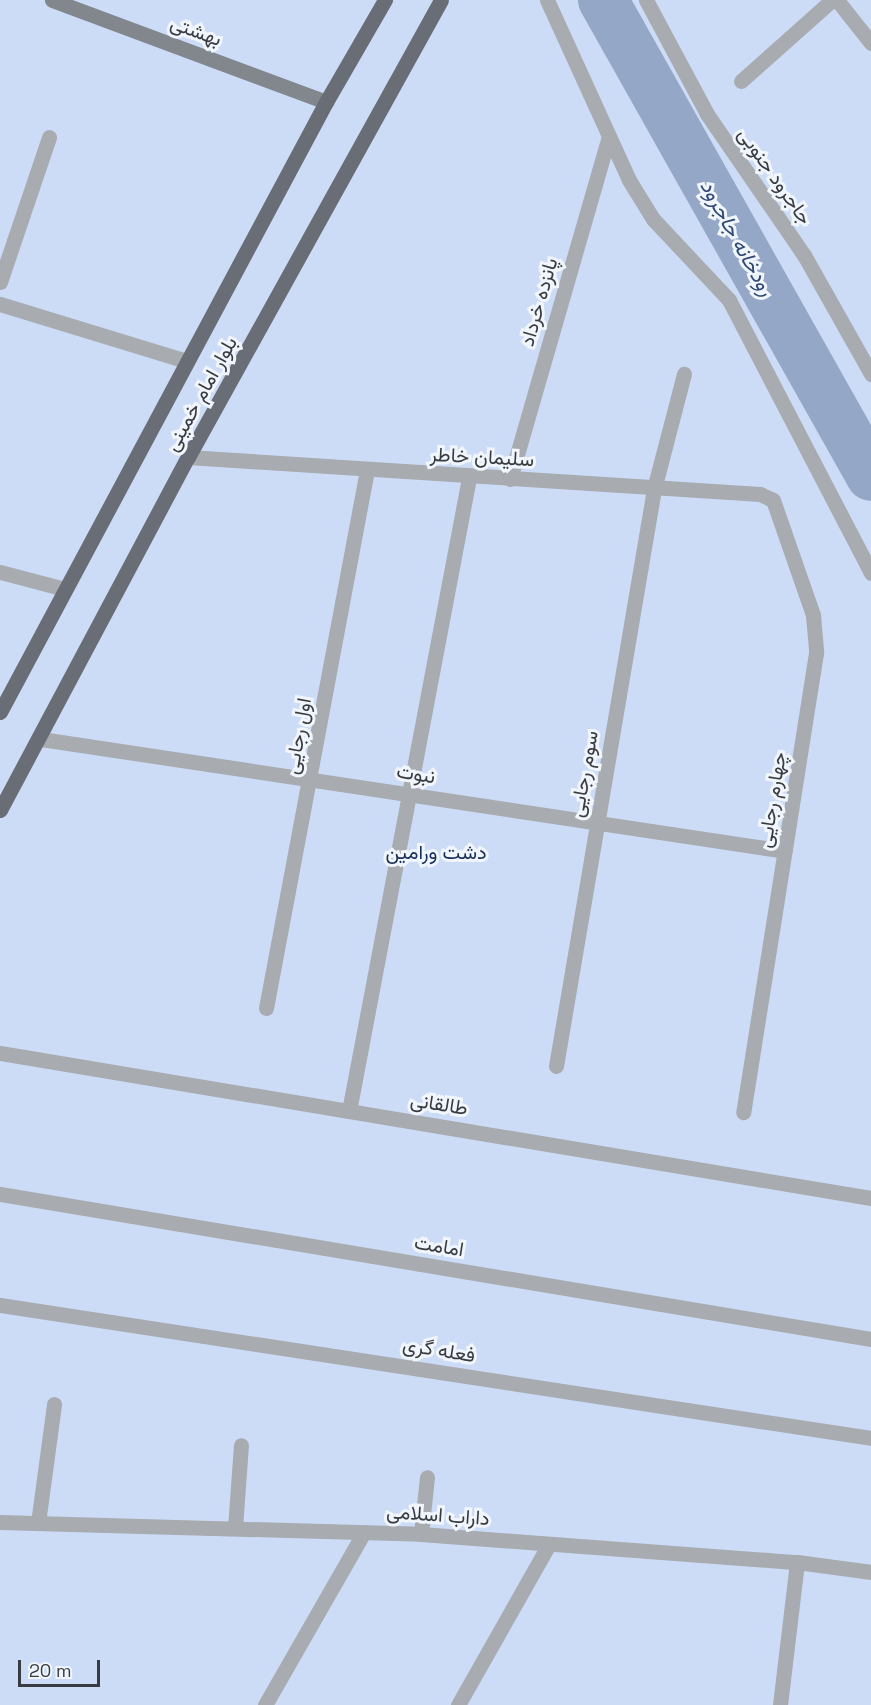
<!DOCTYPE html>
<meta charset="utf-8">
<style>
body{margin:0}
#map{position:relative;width:871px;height:1705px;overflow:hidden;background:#f1f6fd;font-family:"Space Grotesk",Vazirmatn,sans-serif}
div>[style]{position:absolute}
.green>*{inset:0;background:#ccdcf7;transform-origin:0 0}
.river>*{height:50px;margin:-25px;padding:0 25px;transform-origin:25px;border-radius:25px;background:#95a7c7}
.street>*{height:15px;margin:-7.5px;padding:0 7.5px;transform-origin:7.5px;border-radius:7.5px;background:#a8abb0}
.secondary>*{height:15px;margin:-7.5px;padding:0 7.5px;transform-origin:7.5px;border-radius:7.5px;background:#82878e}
.primary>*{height:15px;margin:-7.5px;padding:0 7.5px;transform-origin:7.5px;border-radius:7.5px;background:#686d76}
span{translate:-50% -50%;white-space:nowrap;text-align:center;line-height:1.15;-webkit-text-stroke:6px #f1f6fd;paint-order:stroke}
.street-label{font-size:20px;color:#383b40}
.park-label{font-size:20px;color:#19305a}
.water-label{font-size:21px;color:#304975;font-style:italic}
.scale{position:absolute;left:18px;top:1660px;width:82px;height:27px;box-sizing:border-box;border:3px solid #383b40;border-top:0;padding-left:8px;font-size:18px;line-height:21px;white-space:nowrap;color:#383b40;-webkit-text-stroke:4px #f1f6fd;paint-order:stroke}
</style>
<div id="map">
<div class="green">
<div style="left:0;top:0;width:871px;height:1705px"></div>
</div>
<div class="river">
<div style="left:603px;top:0;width:546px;rotate:60.62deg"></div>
</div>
<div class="street">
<div style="left:547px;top:0;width:198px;rotate:65.5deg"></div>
<div style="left:629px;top:180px;width:46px;rotate:58.4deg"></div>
<div style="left:653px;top:219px;width:111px;rotate:46.8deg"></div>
<div style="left:729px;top:300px;width:308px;rotate:62.5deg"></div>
<div style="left:646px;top:0;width:129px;rotate:61.8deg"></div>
<div style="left:707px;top:114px;width:171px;rotate:55.5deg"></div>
<div style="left:804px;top:255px;width:137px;rotate:60.6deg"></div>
<div style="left:837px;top:0;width:55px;rotate:51.7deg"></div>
<div style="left:741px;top:81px;width:122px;rotate:-41.7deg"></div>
<div style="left:0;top:282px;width:153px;rotate:-71.3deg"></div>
<div style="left:0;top:304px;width:195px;rotate:17deg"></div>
<div style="left:188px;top:457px;width:573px;rotate:3.7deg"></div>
<div style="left:760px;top:494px;width:14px;rotate:25deg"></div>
<div style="left:773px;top:500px;width:122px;rotate:70.8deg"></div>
<div style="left:813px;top:615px;width:38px;rotate:85deg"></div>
<div style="left:816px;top:653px;width:465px;rotate:99deg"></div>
<div style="left:510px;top:479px;width:356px;rotate:-73.9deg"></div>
<div style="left:0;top:572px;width:67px;rotate:14.7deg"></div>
<div style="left:41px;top:739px;width:752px;rotate:8.56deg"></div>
<div style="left:266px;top:1008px;width:547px;rotate:-79.37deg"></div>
<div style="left:0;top:1053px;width:883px;rotate:9.45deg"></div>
<div style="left:556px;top:1066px;width:585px;rotate:-80.36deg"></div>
<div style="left:654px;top:489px;width:119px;rotate:-75.4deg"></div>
<div style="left:349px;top:1111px;width:644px;rotate:-79.27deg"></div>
<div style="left:0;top:1194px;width:883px;rotate:9.45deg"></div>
<div style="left:0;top:1305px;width:881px;rotate:8.68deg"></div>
<div style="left:0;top:1522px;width:421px;rotate:1.6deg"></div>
<div style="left:421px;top:1534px;width:377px;rotate:4.3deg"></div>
<div style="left:797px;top:1562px;width:75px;rotate:7.7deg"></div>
<div style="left:38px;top:1523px;width:120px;rotate:-82.3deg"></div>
<div style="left:235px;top:1528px;width:83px;rotate:-85.9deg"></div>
<div style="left:421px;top:1534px;width:57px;rotate:-84deg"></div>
<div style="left:265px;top:1705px;width:199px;rotate:-60.2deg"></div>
<div style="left:458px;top:1705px;width:185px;rotate:-60.5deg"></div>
<div style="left:780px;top:1705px;width:144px;rotate:-83.2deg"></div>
</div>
<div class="secondary">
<div style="left:52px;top:0;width:292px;rotate:20.4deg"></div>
</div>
<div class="primary">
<div style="left:0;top:712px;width:692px;rotate:-61.88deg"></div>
<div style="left:326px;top:102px;width:118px;rotate:-60deg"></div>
<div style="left:0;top:810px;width:400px;rotate:-62deg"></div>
<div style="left:188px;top:457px;width:522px;rotate:-61.03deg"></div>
</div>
<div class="street-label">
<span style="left:196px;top:31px;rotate:20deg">بهشتی</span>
<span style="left:775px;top:176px;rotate:55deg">جاجرود جنوبی</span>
<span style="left:539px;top:302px;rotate:-74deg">پانزده خرداد</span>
<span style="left:201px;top:394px;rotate:-61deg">بلوار امام خمینی</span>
<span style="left:482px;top:457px;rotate:3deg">سلیمان خاطر</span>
<span style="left:298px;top:736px;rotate:-80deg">اول رجایی</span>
<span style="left:416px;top:774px;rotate:9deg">نبوت</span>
<span style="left:584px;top:774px;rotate:-80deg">سوم رجایی</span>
<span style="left:772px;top:800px;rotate:-81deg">چهارم رجایی</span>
<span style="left:439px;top:1104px;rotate:9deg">طالقانی</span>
<span style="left:439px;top:1246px;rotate:9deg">امامت</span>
<span style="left:439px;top:1350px;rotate:9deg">فعله گری</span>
<span style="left:438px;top:1515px;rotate:4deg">داراب اسلامی</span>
</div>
<div class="park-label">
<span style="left:436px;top:852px">دشت ورامین</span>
</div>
<div class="water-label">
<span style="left:737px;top:238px;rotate:61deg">رودخانه جاجرود</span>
</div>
<div class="scale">20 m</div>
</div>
